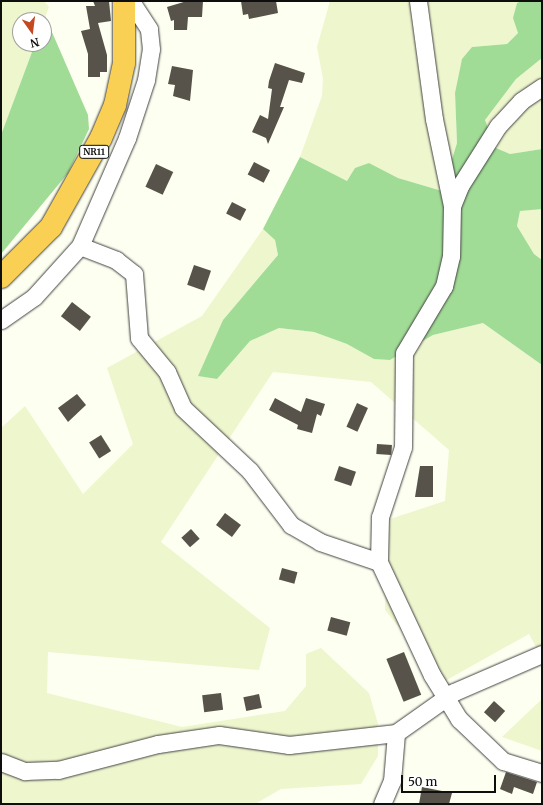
<!DOCTYPE html>
<style>
body{margin:0}
#map{position:relative;width:543px;height:805px;overflow:hidden;background:#fdfff0;font-family:Merriweather,serif}
div>[style]{position:absolute}
.farmland>*{inset:0;background:#eef6ce}
.forest>*{inset:0;background:#a1dc96}
.building>*{inset:0;background:#57534a;transform-origin:0 0}
.roads{filter:drop-shadow(0 0 1px #414141) drop-shadow(0 0 1px #414141)}
.minor>*{height:17px;margin:-8.5px;padding:0 8.5px;transform-origin:8.5px;border-radius:8.5px;background:#fff}
.highway>*{height:22px;margin:-11px;padding:0 11px;transform-origin:11px;border-radius:11px;background:#f9d053}
span{translate:-50% -50%;white-space:nowrap;text-align:center;line-height:1.15;-webkit-text-stroke:4px #fff;paint-order:stroke}
.shield-label span{padding:1px 3px;background:#fff;border:1px solid;border-radius:3px;-webkit-text-stroke-width:0}
.shield-label{font-size:9px;color:#0e0e0e;font-weight:700}
.frame{position:absolute;inset:0;border:2px solid #0e0e0e;pointer-events:none}
.north{position:absolute;left:12px;top:12px;width:40px;height:40px;box-sizing:border-box;background:#fff;border:1px solid #9f9f9f;border-radius:50%;rotate:166deg;font-size:11px;font-weight:700;line-height:16px;text-align:center;color:#0e0e0e}
.north::after{content:'';display:block;margin:auto;width:14px;height:18px;background:#c44921;clip-path:polygon(50% 0,100% 100%,50% 72%,0 100%)}
.scale{position:absolute;left:401px;top:775px;width:95px;height:18px;box-sizing:border-box;border:2px solid #0e0e0e;border-top:0;padding-left:5px;font-size:12px;line-height:14px;white-space:nowrap;color:#0e0e0e;-webkit-text-stroke:3px #fff;paint-order:stroke}
</style>
<div id="map">
<div class="farmland">
<div style="clip-path:polygon(1px 1px,44px 1px,49px 7px,44px 20px,20px 20px,20px 44px,35px 44px,1px 135px)"></div>
<div style="clip-path:polygon(330px 1px,521px 1px,517px 3px,514px 18px,518px 33px,507px 44px,472px 47px,455px 93px,457px 143px,442px 191px,398px 178px,369px 163px,347px 181px,300px 157px,322px 96px,323px 79px,317px 47px)"></div>
<div style="clip-path:polygon(542px 58px,542px 149px,510px 154px,496px 148px,485px 120px,516px 79px)"></div>
<div style="clip-path:polygon(536px 207px,542px 209px,542px 260px,534px 254px,517px 226px,520px 211px)"></div>
<div style="clip-path:polygon(263px 229px,275px 240px,278px 255px,223px 320px,199px 376px,217px 379px,250px 341px,279px 328px,314px 332px,347px 344px,374px 359px,390px 360px,433px 335px,483px 323px,542px 365px,542px 658px,529px 634px,443px 682px,385px 610px,387px 520px,445px 501px,449px 450px,371px 382px,273px 372px,161px 542px,270px 628px,259px 670px,48px 652px,47px 693px,182px 727px,285px 711px,306px 686px,306px 654px,321px 648px,369px 693px,378px 724px,378px 756px,361px 784px,281px 789px,255px 804px,1px 804px,1px 428px,25px 406px,83px 494px,133px 444px,107px 368px,202px 316px)"></div>
<div style="clip-path:polygon(542px 699px,542px 751px,502px 737px)"></div>
</div>
<div class="forest">
<div style="clip-path:polygon(521px 1px,542px 1px,542px 58px,516px 79px,485px 120px,496px 148px,510px 154px,542px 149px,542px 209px,520px 211px,517px 226px,534px 254px,542px 260px,542px 365px,483px 323px,433px 335px,390px 360px,374px 359px,347px 344px,314px 332px,279px 328px,250px 341px,217px 379px,198px 376px,223px 320px,278px 255px,275px 240px,263px 229px,300px 157px,347px 181px,355px 168px,369px 163px,398px 178px,442px 191px,457px 143px,455px 93px,462px 59px,472px 47px,507px 44px,518px 33px,513px 18px,517px 3px)"></div>
<div style="clip-path:polygon(45px 16px,88px 115px,89px 129px,68px 173px,1px 254px,1px 135px,35px 44px,44px 44px)"></div>
</div>
<div class="building">
<div style="clip-path:polygon(93px 1px,109px 1px,111px 21px,98px 23px,107px 55px,107px 72px,100px 72px,100px 77px,88px 77px,88px 54px,81px 31px,90px 29px,86px 6px,95px 6px)"></div>
<div style="clip-path:polygon(187px 1px,203px 1px,202px 17px,188px 17px,187px 30px,174px 30px,174px 20px,171px 21px,167px 7px)"></div>
<div style="clip-path:polygon(241px 1px,276px 1px,278px 13px,249px 19px,248px 14px,243px 15px)"></div>
<div style="clip-path:polygon(275px 63px,305px 73px,302px 83px,289px 80px,280px 107px,284px 107px,268px 144px,266px 138px,252px 132px,260px 115px,268px 119px,272px 89px,268px 88px,269px 81px)"></div>
<div style="clip-path:polygon(172px 66px,193px 70px,190px 101px,173px 96px,175px 85px,168px 84px)"></div>
<div style="left:254px;top:162px;width:18px;height:14px;rotate:27deg"></div>
<div style="left:156px;top:164px;width:19px;height:25px;rotate:25deg"></div>
<div style="left:232px;top:202px;width:16px;height:13px;rotate:27deg"></div>
<div style="left:194px;top:265px;width:18px;height:21px;rotate:19deg"></div>
<div style="left:72px;top:302px;width:24px;height:18px;rotate:38deg"></div>
<div style="clip-path:polygon(77px 394px,86px 405px,68px 422px,58px 408px)"></div>
<div style="clip-path:polygon(275px 398px,301px 412px,306px 398px,325px 404px,321px 416px,317px 414px,312px 433px,297px 429px,298px 425px,269px 410px)"></div>
<div style="left:357px;top:403px;width:12px;height:26px;rotate:24deg"></div>
<div style="left:101px;top:435px;width:19px;height:14px;rotate:58deg"></div>
<div style="left:377px;top:444px;width:15px;height:10px;rotate:4deg"></div>
<div style="left:339px;top:466px;width:18px;height:15px;rotate:19deg"></div>
<div style="clip-path:polygon(420px 466px,433px 466px,433px 497px,415px 497px)"></div>
<div style="left:225px;top:513px;width:20px;height:15px;rotate:37deg"></div>
<div style="left:191px;top:529px;width:13px;height:13px;rotate:48deg"></div>
<div style="left:282px;top:568px;width:16px;height:12px;rotate:15deg"></div>
<div style="left:331px;top:617px;width:20px;height:14px;rotate:15deg"></div>
<div style="left:404px;top:652px;width:46px;height:19px;rotate:68deg"></div>
<div style="left:221px;top:693px;width:17px;height:19px;rotate:83deg"></div>
<div style="left:259px;top:694px;width:14px;height:16px;rotate:78deg"></div>
<div style="left:494px;top:701px;width:15px;height:15px;rotate:42deg"></div>
<div style="clip-path:polygon(506px 772px,537px 782px,533px 794px,514px 787px,512px 794px,500px 789px)"></div>
<div style="clip-path:polygon(422px 787px,452px 793px,449px 804px,419px 804px)"></div>
</div>
<div class="roads">
<div class="minor">
<div style="left:418px;top:1px;width:119px;rotate:82.3deg"></div>
<div style="left:434px;top:119px;width:89px;rotate:78.3deg"></div>
<div style="left:452px;top:206px;width:50px;rotate:91.1deg"></div>
<div style="left:451px;top:256px;width:31px;rotate:103deg"></div>
<div style="left:444px;top:286px;width:78px;rotate:120.8deg"></div>
<div style="left:404px;top:353px;width:94px;rotate:90.6deg"></div>
<div style="left:403px;top:447px;width:74px;rotate:108.2deg"></div>
<div style="left:380px;top:517px;width:45px;rotate:91.3deg"></div>
<div style="left:379px;top:562px;width:125px;rotate:64.9deg"></div>
<div style="left:432px;top:675px;width:52px;rotate:58.5deg"></div>
<div style="left:459px;top:719px;width:61px;rotate:43.7deg"></div>
<div style="left:503px;top:761px;width:41px;rotate:17.1deg"></div>
<div style="left:452px;top:206px;width:22px;rotate:-68deg"></div>
<div style="left:460px;top:186px;width:71px;rotate:-57.7deg"></div>
<div style="left:498px;top:126px;width:34px;rotate:-47deg"></div>
<div style="left:521px;top:101px;width:25px;rotate:-34deg"></div>
<div style="left:80px;top:246px;width:39px;rotate:21deg"></div>
<div style="left:116px;top:260px;width:23px;rotate:38deg"></div>
<div style="left:134px;top:274px;width:64px;rotate:85.5deg"></div>
<div style="left:139px;top:338px;width:44px;rotate:50.5deg"></div>
<div style="left:167px;top:372px;width:39px;rotate:66deg"></div>
<div style="left:183px;top:408px;width:92px;rotate:43.2deg"></div>
<div style="left:250px;top:471px;width:68px;rotate:52.8deg"></div>
<div style="left:291px;top:525px;width:34px;rotate:30deg"></div>
<div style="left:320px;top:542px;width:62px;rotate:18.7deg"></div>
<div style="left:1px;top:320px;width:40px;rotate:-34.9deg"></div>
<div style="left:34px;top:297px;width:69px;rotate:-48deg"></div>
<div style="left:80px;top:246px;width:118px;rotate:-66.5deg"></div>
<div style="left:127px;top:138px;width:61px;rotate:-71.9deg"></div>
<div style="left:146px;top:80px;width:31px;rotate:-81deg"></div>
<div style="left:151px;top:49px;width:20px;rotate:-96deg"></div>
<div style="left:149px;top:29px;width:33px;rotate:-123deg"></div>
<div style="left:1px;top:762px;width:26px;rotate:21deg"></div>
<div style="left:25px;top:771px;width:33px;rotate:-2deg"></div>
<div style="left:58px;top:770px;width:103px;rotate:-14.6deg"></div>
<div style="left:158px;top:744px;width:62px;rotate:-8.4deg"></div>
<div style="left:219px;top:735px;width:71px;rotate:8.1deg"></div>
<div style="left:289px;top:745px;width:108px;rotate:-6.4deg"></div>
<div style="left:382px;top:804px;width:25px;rotate:-67deg"></div>
<div style="left:392px;top:781px;width:48px;rotate:-85.2deg"></div>
<div style="left:396px;top:733px;width:71px;rotate:-35.3deg"></div>
<div style="left:454px;top:692px;width:96px;rotate:-23.4deg"></div>
</div>
<div class="highway">
<div style="left:1px;top:277px;width:71px;rotate:-45deg"></div>
<div style="left:51px;top:227px;width:102px;rotate:-60.7deg"></div>
<div style="left:101px;top:138px;width:36px;rotate:-67deg"></div>
<div style="left:115px;top:105px;width:43px;rotate:-77.9deg"></div>
<div style="left:124px;top:63px;width:62px;rotate:-90deg"></div>
</div>
</div>
<div class="shield-label">
<span style="left:94px;top:152px">NR11</span>
</div>
<div class="frame"></div>
<div class="north">N</div>
<div class="scale">50 m</div>
</div>
